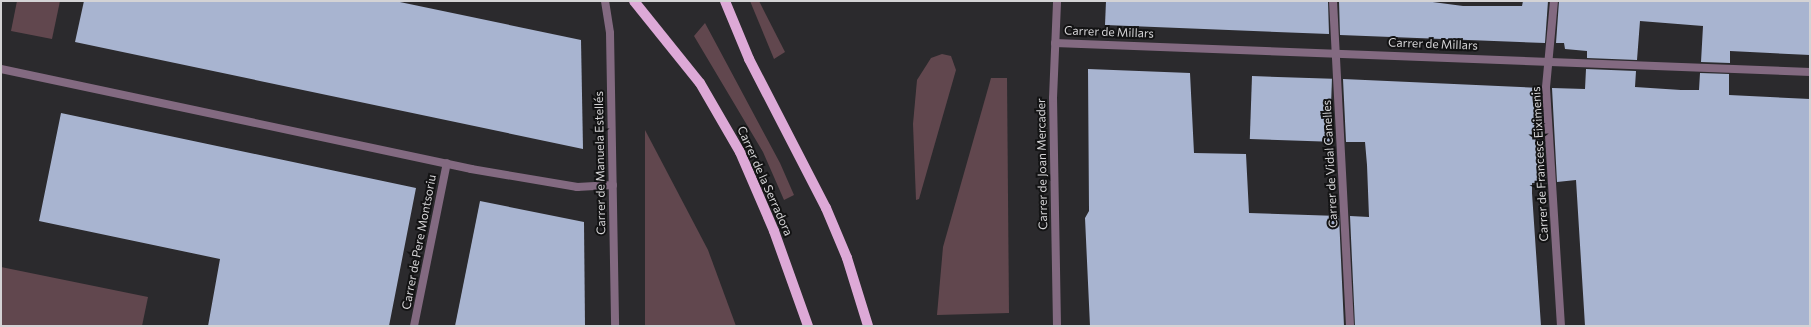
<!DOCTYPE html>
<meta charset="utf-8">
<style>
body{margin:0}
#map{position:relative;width:1811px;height:327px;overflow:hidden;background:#2b2a2d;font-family:Commissioner,sans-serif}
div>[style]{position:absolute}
.green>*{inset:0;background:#61474e}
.building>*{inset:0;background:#a8b4d0;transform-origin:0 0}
.pedestrian>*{height:8px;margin:-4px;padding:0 4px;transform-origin:4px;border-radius:4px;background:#836a81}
.minor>*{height:8px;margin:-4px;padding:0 4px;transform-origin:4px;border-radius:4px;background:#836a81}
.primary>*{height:10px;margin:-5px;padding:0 5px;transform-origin:5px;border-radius:5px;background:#dda9d7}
span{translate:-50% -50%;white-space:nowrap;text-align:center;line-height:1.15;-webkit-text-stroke:4px #131314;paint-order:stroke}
.street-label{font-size:12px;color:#d4d3d5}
.frame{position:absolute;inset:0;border:2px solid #d4d3d5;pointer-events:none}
</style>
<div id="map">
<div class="green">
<div style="clip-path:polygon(17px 1px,60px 1px,52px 39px,11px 31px)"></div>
<div style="clip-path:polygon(750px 1px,759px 1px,785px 52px,774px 59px)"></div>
<div style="clip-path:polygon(705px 23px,780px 163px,794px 195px,784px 200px,763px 152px,694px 36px)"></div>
<div style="clip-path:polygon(942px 54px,951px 56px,956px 70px,919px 199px,916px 200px,913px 124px,917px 80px,931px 58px)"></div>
<div style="clip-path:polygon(991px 78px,1007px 78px,1009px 313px,937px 315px,943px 247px)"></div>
<div style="clip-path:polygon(645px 130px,708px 250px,736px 326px,645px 326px)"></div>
<div style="clip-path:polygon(1px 267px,148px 297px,142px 326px,1px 326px)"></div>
</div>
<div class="building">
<div style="clip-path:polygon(84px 1px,395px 1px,581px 40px,583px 149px,75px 42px)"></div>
<div style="clip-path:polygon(1106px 1px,1328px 1px,1329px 34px,1105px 25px)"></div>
<div style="clip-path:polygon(1339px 1px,1425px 1px,1463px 6px,1522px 6px,1523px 1px,1548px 1px,1545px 43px,1340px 35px)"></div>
<div style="clip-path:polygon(1559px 1px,1810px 1px,1810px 55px,1730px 51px,1730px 63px,1701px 62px,1703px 26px,1640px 21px,1637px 60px,1587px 58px,1587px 51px,1565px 49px,1564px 43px,1556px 43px)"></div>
<div style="clip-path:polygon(1088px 69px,1190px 73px,1194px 153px,1246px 154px,1249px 213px,1339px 216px,1344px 326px,1090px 326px,1085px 218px,1089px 211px)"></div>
<div style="clip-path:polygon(1586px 69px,1636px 71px,1635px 87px,1681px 90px,1699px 90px,1700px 73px,1729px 74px,1729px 95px,1810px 99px,1810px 326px,1585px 326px,1576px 180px,1557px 182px,1552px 88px,1585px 89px)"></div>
<div style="left:1252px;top:76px;width:80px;height:63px;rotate:2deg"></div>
<div style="clip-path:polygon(1343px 79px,1541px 88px,1546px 182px,1532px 183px,1532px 193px,1541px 326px,1355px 326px,1350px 216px,1369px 217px,1367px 165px,1365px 142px,1346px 142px)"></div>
<div style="clip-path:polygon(61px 113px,416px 188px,389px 326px,208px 326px,220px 259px,39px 221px)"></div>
<div style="clip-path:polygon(480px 201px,584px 222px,585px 326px,455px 326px)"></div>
</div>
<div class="pedestrian">
<div style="left:1333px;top:1px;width:325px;rotate:87deg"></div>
<div style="left:1554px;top:1px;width:87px;rotate:95.3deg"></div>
<div style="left:1546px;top:88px;width:238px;rotate:86.4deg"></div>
<div style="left:1055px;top:43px;width:756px;rotate:2.2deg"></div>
</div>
<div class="minor">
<div style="left:605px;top:1px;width:32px;rotate:81deg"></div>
<div style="left:610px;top:33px;width:293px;rotate:89deg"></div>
<div style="left:1px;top:69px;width:481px;rotate:12deg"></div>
<div style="left:471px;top:169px;width:108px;rotate:9.6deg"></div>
<div style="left:577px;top:187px;width:36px;rotate:-3deg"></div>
<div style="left:414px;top:326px;width:166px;rotate:-78.6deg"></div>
<div style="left:1057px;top:326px;width:228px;rotate:-91deg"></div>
<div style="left:1053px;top:98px;width:97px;rotate:-87.6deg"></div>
</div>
<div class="primary">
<div style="left:634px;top:1px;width:105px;rotate:51.2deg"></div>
<div style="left:700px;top:83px;width:80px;rotate:59.9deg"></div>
<div style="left:740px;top:152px;width:86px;rotate:66.7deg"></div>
<div style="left:774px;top:231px;width:101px;rotate:70.3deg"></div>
<div style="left:725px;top:1px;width:63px;rotate:67.5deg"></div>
<div style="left:749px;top:59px;width:168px;rotate:62.7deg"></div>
<div style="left:826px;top:208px;width:54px;rotate:67.2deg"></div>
<div style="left:847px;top:258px;width:71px;rotate:72.8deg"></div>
</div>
<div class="street-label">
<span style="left:1109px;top:32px;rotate:2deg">Carrer de Millars</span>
<span style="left:1433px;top:44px;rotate:2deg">Carrer de Millars</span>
<span style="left:600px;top:163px;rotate:-91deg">Carrer de Manuela Estellés</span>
<span style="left:1042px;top:164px;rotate:-91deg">Carrer de Joan Mercader</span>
<span style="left:1330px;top:164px;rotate:-93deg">Carrer de Vidal Canelles</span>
<span style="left:1540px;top:164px;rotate:-93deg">Carrer de Francesc Eiximenis</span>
<span style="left:765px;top:181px;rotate:66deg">Carrer de la Serradora</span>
<span style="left:419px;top:242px;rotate:-79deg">Carrer de Pere Montsoriu</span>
</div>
<div class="frame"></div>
</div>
